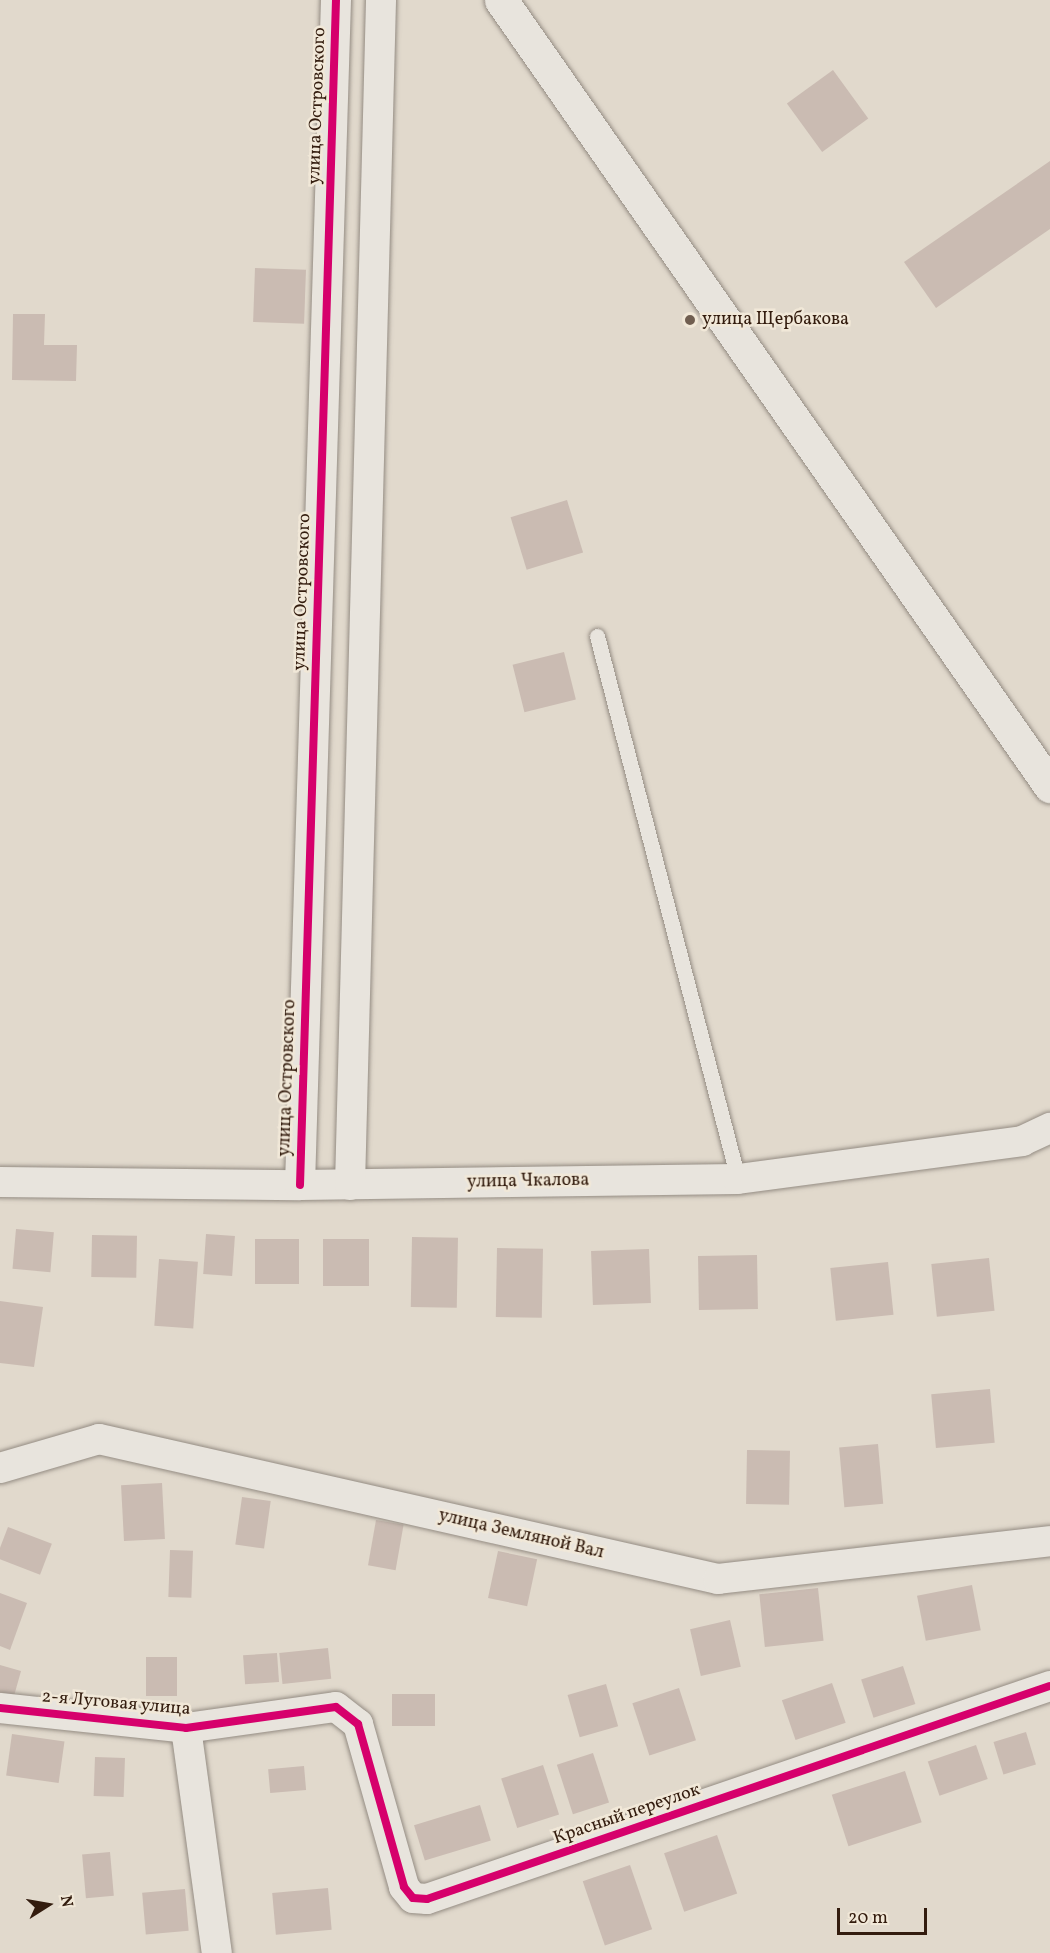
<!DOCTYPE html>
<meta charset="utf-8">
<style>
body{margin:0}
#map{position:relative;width:1050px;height:1953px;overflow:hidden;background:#e1d9cc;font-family:Vollkorn,serif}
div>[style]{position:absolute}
.building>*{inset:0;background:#cabbb2;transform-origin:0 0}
.roads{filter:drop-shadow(0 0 2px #948c83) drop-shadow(0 0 2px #948c83)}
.lane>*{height:15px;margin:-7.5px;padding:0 7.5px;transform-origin:7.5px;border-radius:7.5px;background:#e8e4dd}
.street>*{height:30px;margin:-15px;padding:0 15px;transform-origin:15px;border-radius:15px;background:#e8e4dd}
.secondary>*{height:33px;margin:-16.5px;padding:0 16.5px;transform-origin:16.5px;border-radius:16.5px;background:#e8e4dd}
.cycleway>*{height:8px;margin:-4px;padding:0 4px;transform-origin:4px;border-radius:4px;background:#d6006c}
.dots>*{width:16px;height:16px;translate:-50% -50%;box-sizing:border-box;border:3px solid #f1e8d8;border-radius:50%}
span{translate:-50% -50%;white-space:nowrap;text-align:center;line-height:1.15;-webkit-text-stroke:5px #f1e8d8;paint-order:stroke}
.street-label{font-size:18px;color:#331c0e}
.poi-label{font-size:18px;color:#331c0e}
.left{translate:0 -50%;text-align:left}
.north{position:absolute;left:18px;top:1875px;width:60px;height:60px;-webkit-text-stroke:4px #f1e8d8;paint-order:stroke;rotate:79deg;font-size:16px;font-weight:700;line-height:24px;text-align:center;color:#331c0e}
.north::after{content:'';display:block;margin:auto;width:21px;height:27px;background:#331c0e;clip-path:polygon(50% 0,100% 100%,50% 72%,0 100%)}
.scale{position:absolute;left:837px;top:1908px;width:90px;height:27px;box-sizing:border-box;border:3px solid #331c0e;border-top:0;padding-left:8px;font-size:18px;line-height:21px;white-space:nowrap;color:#331c0e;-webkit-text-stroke:4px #f1e8d8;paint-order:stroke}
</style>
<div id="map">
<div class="building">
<div style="left:833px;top:70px;width:60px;height:57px;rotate:54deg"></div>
<div style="clip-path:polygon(1050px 161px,1050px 229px,936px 308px,904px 262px)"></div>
<div style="left:255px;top:268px;width:51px;height:54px;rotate:2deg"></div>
<div style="clip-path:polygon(13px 314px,45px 314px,44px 345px,77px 345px,76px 381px,12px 380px)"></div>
<div style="left:567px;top:500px;width:55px;height:59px;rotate:73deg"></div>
<div style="left:564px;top:652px;width:49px;height:53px;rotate:76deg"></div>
<div style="left:16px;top:1229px;width:38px;height:40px;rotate:5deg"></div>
<div style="left:206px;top:1234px;width:29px;height:40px;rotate:4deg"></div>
<div style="left:92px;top:1235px;width:45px;height:42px;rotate:1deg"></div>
<div style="left:412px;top:1237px;width:46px;height:70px;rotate:1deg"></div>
<div style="left:255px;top:1239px;width:44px;height:45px"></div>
<div style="left:323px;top:1239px;width:46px;height:47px"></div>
<div style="left:497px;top:1248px;width:46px;height:69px;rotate:1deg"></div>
<div style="left:649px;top:1249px;width:54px;height:58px;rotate:88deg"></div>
<div style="left:757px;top:1255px;width:54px;height:59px;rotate:89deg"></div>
<div style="left:989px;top:1258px;width:53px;height:58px;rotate:84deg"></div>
<div style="left:159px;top:1259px;width:39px;height:67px;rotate:4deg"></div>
<div style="left:888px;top:1262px;width:53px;height:58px;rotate:84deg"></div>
<div style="clip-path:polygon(0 1301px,43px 1307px,34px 1367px,0 1363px)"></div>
<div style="left:990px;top:1389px;width:54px;height:59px;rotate:85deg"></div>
<div style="left:878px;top:1444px;width:60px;height:39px;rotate:85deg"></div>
<div style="left:747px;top:1450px;width:43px;height:54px;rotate:1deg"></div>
<div style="left:162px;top:1483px;width:56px;height:41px;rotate:87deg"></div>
<div style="left:242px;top:1497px;width:29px;height:48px;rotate:8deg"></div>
<div style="left:376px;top:1520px;width:28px;height:46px;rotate:10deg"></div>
<div style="left:8px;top:1527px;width:47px;height:33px;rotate:21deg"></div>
<div style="left:170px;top:1550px;width:23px;height:47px;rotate:2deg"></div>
<div style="left:498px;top:1551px;width:40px;height:48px;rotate:12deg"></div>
<div style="left:972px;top:1585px;width:46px;height:56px;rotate:79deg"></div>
<div style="left:818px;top:1588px;width:53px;height:59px;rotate:84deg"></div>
<div style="clip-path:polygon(0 1593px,27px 1603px,10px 1650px,0 1646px)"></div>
<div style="left:730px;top:1620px;width:48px;height:41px;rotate:77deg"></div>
<div style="left:328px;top:1648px;width:31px;height:49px;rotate:84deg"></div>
<div style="left:277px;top:1653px;width:29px;height:34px;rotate:86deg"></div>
<div style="left:146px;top:1657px;width:31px;height:39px"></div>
<div style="clip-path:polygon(0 1665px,21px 1671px,14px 1696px,0 1692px)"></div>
<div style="left:903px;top:1666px;width:40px;height:44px;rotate:72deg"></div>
<div style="left:832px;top:1683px;width:42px;height:53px;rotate:71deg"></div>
<div style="left:606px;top:1684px;width:44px;height:40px;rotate:74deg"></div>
<div style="left:679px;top:1688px;width:55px;height:49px;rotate:72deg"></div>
<div style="left:392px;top:1694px;width:43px;height:32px"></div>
<div style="left:1026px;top:1732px;width:34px;height:34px;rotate:73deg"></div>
<div style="left:12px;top:1734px;width:53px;height:42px;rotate:8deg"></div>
<div style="left:976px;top:1745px;width:36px;height:51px;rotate:71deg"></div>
<div style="left:593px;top:1753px;width:52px;height:38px;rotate:72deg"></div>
<div style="left:95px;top:1757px;width:30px;height:39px;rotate:2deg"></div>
<div style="left:543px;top:1765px;width:52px;height:44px;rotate:72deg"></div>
<div style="left:304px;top:1766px;width:24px;height:36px;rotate:85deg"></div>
<div style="left:905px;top:1771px;width:54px;height:77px;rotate:72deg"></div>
<div style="left:480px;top:1805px;width:37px;height:69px;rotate:73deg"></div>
<div style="left:717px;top:1835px;width:62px;height:56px;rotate:71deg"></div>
<div style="left:110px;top:1852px;width:44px;height:28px;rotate:85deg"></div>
<div style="left:630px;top:1865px;width:68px;height:50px;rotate:71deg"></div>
<div style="left:328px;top:1888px;width:42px;height:56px;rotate:85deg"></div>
<div style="left:185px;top:1889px;width:42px;height:43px;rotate:85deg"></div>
</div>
<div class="roads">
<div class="lane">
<div style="left:597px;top:636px;width:561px;rotate:75.44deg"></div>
</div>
<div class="street">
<div style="left:0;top:1182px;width:300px;rotate:0.6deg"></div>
<div style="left:300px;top:1185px;width:438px;rotate:-0.8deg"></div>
<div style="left:738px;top:1179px;width:287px;rotate:-7.6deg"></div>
<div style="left:1022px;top:1141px;width:31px;rotate:-25deg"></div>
<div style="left:300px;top:1185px;width:1186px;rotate:-88.26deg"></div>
<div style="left:350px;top:1185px;width:1185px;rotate:-88.5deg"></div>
<div style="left:0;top:1468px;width:103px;rotate:-16.3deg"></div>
<div style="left:99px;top:1439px;width:635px;rotate:12.74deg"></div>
<div style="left:718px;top:1579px;width:334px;rotate:-6.5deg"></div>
<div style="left:0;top:1708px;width:187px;rotate:6.1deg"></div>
<div style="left:186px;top:1728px;width:151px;rotate:-8deg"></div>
<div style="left:336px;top:1707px;width:28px;rotate:38deg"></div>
<div style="left:358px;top:1724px;width:169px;rotate:74.2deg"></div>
<div style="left:404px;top:1887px;width:14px;rotate:51deg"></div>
<div style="left:413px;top:1898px;width:14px;rotate:4deg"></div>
<div style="left:427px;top:1899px;width:658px;rotate:-18.88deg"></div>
<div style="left:186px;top:1728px;width:227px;rotate:82.2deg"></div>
</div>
<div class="secondary">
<div style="left:501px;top:0;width:959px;rotate:55.07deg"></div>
</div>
</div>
<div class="cycleway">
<div style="left:300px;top:1185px;width:1186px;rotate:-88.26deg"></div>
<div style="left:0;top:1708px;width:187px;rotate:6.1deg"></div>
<div style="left:186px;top:1728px;width:151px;rotate:-8deg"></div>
<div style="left:336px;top:1707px;width:28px;rotate:38deg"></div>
<div style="left:358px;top:1724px;width:169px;rotate:74.2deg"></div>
<div style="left:404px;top:1887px;width:14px;rotate:51deg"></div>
<div style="left:413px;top:1898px;width:14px;rotate:4deg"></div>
<div style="left:427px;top:1899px;width:658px;rotate:-18.88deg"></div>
</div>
<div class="dots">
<div style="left:690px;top:320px;background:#705e50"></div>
</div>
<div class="street-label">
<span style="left:318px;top:106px;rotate:-88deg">улица Островского</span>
<span style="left:303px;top:592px;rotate:-88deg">улица Островского</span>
<span style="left:288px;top:1078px;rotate:-88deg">улица Островского</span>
<span style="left:528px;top:1182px;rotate:-1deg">улица Чкалова</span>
<span style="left:521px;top:1535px;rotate:13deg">улица Земляной Вал</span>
<span style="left:116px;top:1704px;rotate:5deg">2-я Луговая улица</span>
<span style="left:627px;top:1815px;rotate:-19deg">Красный переулок</span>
</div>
<div class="poi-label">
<span class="left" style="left:702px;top:320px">улица Щербакова</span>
</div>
<div class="north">N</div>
<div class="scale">20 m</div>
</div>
